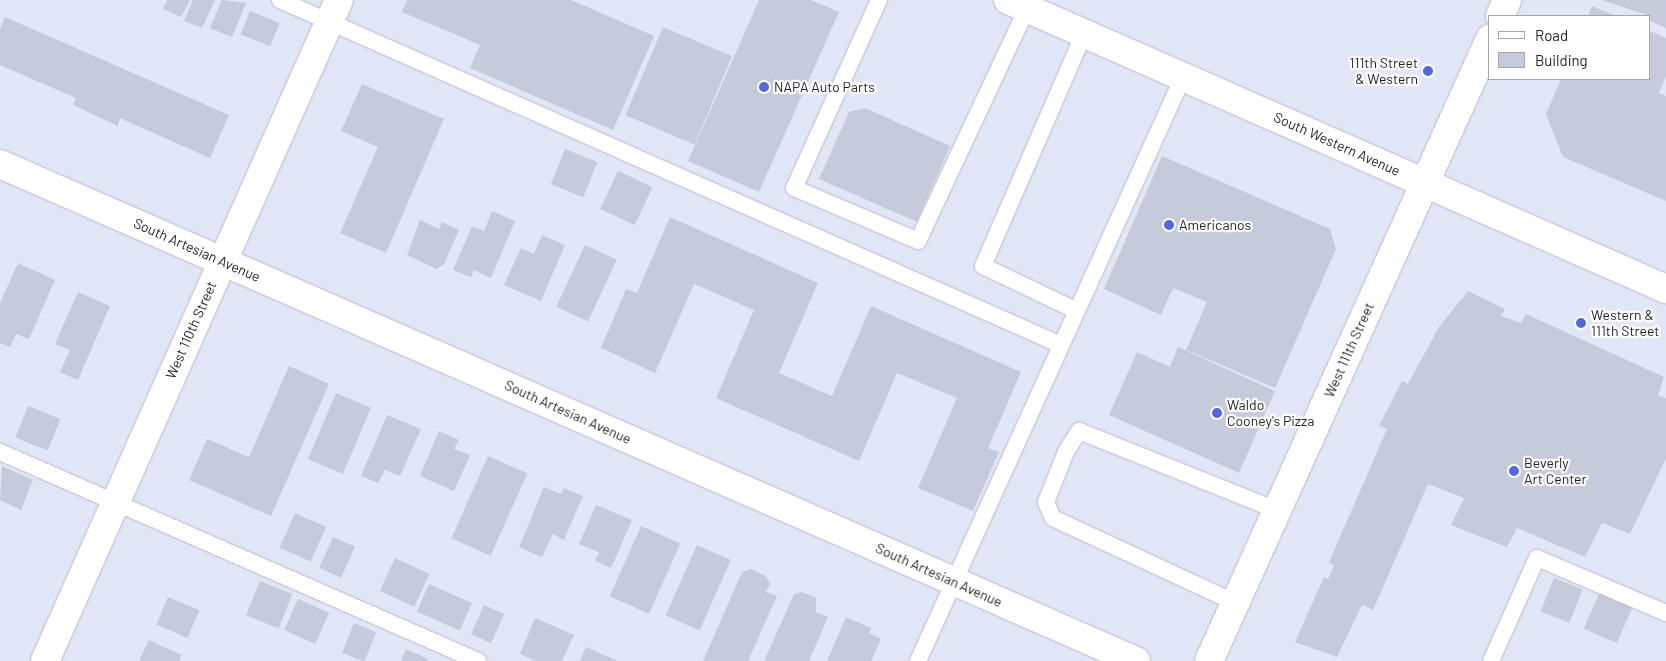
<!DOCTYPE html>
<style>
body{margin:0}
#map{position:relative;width:1666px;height:661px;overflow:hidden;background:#e2e7f8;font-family:Barlow,sans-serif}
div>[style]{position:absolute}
.building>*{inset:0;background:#c6cbdb;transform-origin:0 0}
.roads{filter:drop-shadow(0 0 1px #b9bece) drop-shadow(0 0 1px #b9bece)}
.lane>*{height:16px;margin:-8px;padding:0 8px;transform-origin:8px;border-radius:8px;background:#fff}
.street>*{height:28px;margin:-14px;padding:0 14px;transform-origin:14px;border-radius:14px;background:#fff}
.secondary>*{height:28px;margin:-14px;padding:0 14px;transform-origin:14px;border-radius:14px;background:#fff}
.dots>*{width:14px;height:14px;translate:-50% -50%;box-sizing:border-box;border:2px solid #fff;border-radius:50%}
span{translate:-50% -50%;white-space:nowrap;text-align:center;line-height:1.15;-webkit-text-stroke:4.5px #fff;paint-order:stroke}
.poi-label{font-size:14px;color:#1f2127}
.right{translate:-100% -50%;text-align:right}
.left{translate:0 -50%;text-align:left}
.street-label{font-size:14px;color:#1f2127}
.legend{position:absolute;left:1488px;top:15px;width:162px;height:65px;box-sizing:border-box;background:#fff;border:1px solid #a5a6a9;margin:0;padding:6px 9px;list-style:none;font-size:15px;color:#1f2127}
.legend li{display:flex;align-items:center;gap:10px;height:25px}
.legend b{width:25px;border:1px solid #a5a6a9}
</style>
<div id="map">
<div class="building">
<div style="clip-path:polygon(167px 0,190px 0,181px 17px,163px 9px)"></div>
<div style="clip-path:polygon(193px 0,215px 0,202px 28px,184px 21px)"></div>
<div style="clip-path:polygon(222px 0,246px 3px,232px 37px,210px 28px)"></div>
<div style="clip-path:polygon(407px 0,571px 0,654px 36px,613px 130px,470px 68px,480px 45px,402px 12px)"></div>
<div style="clip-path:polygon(759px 0,811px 0,839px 12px,759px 192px,688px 161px)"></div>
<div style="clip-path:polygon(1602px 0,1666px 0,1666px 28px,1650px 21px,1650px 16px)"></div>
<div style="clip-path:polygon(1592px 6px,1616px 16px,1588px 16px)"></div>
<div style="left:250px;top:11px;width:32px;height:25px;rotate:22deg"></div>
<div style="clip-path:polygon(5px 17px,229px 115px,210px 158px,120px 118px,118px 126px,73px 105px,76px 98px,0 65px,0 29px)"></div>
<div style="left:663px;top:27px;width:75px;height:96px;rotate:23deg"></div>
<div style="clip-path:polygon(1650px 31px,1666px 38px,1666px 76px,1659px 93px,1666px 96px,1666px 201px,1563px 157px,1546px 114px,1561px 79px,1650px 79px)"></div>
<div style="clip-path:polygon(362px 84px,444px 119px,386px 253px,340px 233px,378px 147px,341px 131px)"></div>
<div style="clip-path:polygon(865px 108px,950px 146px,917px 222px,819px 179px,849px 112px)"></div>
<div style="left:565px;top:149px;width:35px;height:38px;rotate:22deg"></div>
<div style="clip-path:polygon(1162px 156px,1330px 229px,1336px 249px,1275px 388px,1186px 350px,1207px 302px,1173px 288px,1161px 315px,1104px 289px)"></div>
<div style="left:618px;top:171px;width:38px;height:42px;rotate:25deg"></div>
<div style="clip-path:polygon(492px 211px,515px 221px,491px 278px,474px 270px,471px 277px,453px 270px,472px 226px,484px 231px)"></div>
<div style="clip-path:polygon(670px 217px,818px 283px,779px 373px,832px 396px,871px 306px,1021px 372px,988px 448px,999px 452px,973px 511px,918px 488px,957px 398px,897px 373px,859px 461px,716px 398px,754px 310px,694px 284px,655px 373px,601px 348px,626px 289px,637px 293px)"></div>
<div style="clip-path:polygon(420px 220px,439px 229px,442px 222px,459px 230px,444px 264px,437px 269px,407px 255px)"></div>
<div style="clip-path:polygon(542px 235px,565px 245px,541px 301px,504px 285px,521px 248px,534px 254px)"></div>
<div style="left:585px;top:245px;width:35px;height:68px;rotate:25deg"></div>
<div style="clip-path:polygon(18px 263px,55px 280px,29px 339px,16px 334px,10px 347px,0 343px,0 303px)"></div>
<div style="clip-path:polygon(1468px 291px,1505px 309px,1501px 316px,1521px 323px,1526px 314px,1664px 377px,1658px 396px,1666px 398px,1666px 458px,1630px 534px,1602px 523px,1585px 557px,1517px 528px,1507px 547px,1451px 525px,1464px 498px,1428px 484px,1373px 610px,1362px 605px,1337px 657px,1295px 642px,1324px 577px,1328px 579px,1334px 566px,1329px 562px,1387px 429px,1379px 426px,1402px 381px,1408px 384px,1439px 327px)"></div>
<div style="clip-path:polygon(78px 292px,110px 306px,78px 380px,60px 372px,70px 350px,55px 344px)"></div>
<div style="clip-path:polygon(1178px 347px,1275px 391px,1239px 473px,1109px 415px,1137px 352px,1170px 367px)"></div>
<div style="clip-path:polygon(289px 366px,329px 384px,271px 516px,189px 480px,207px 439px,249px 457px)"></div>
<div style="left:336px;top:393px;width:38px;height:72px;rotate:23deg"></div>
<div style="left:28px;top:406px;width:35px;height:34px;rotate:22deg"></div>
<div style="clip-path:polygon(387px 415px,421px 429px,400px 476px,385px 470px,378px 483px,361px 476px)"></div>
<div style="clip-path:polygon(439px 431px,459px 440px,454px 449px,470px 455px,454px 491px,420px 476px)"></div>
<div style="left:488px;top:456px;width:43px;height:90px;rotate:24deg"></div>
<div style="clip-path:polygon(2px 466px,33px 480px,21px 510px,0 500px)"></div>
<div style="clip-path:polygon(544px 487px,561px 494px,564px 488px,583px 496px,564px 540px,553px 534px,542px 557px,519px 547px)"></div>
<div style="clip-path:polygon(596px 505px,632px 520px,611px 568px,595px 561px,599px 552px,579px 544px)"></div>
<div style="left:295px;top:513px;width:34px;height:38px;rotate:24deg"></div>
<div style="left:641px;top:526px;width:43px;height:77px;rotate:24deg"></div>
<div style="left:333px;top:537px;width:24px;height:34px;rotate:24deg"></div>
<div style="left:697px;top:545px;width:37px;height:77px;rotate:24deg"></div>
<div style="left:395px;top:558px;width:38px;height:36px;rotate:25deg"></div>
<div style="clip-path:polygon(751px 569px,766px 576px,770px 584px,766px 592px,777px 596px,748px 661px,703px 661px,742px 572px)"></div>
<div style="left:1554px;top:578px;width:31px;height:36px;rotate:22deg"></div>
<div style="left:260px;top:581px;width:35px;height:37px;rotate:22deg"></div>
<div style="left:429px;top:584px;width:47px;height:30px;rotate:24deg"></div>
<div style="clip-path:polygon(802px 592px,816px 598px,816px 612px,828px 617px,809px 661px,764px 661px,794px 594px)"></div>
<div style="left:1600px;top:592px;width:36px;height:40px;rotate:24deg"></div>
<div style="left:168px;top:597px;width:34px;height:30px;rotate:23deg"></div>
<div style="left:298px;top:599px;width:34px;height:34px;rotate:24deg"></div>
<div style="left:484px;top:605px;width:22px;height:32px;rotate:24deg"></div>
<div style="clip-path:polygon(846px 617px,871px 628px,869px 633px,881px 639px,871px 661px,827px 661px)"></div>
<div style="clip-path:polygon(535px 618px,574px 635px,562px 661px,535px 661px,520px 654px)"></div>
<div style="left:354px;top:623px;width:24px;height:32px;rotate:22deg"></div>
<div style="clip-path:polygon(149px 640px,182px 655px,179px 661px,139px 661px)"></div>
<div style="clip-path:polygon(586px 647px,618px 661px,580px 661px)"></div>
<div style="clip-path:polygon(406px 649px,428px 659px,427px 661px,401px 661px)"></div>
</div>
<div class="roads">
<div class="lane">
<div style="left:280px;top:0;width:852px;rotate:23.83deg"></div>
<div style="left:879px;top:0;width:206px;rotate:114.3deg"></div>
<div style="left:794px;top:188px;width:135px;rotate:23.1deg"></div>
<div style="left:918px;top:241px;width:257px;rotate:-64.9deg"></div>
<div style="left:1075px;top:310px;width:102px;rotate:-154.4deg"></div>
<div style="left:983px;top:266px;width:253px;rotate:-66.5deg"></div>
<div style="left:0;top:452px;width:522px;rotate:23.62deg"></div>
<div style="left:1236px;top:603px;width:202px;rotate:-155.1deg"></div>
<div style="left:1053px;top:518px;width:17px;rotate:-114deg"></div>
<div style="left:1046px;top:502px;width:54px;rotate:-68.2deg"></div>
<div style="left:1066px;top:452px;width:25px;rotate:-58deg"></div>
<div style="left:1079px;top:431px;width:213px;rotate:21.8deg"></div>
<div style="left:918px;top:661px;width:641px;rotate:-65.59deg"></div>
<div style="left:1491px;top:661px;width:113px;rotate:-65.9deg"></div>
<div style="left:1537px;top:558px;width:140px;rotate:23.1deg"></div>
</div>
<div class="street">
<div style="left:0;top:164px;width:1240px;rotate:23.63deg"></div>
<div style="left:45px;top:661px;width:723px;rotate:-66.02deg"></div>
</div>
<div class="secondary">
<div style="left:1008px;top:0;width:719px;rotate:23.71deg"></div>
<div style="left:1500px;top:16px;width:17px;rotate:-66deg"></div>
<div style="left:1209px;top:661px;width:683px;rotate:-65.69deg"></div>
</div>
</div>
<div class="dots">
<div style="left:1428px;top:71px;background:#5268de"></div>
<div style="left:764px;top:87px;background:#5268de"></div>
<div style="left:1169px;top:225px;background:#5268de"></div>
<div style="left:1581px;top:323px;background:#5268de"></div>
<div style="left:1217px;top:413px;background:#5268de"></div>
<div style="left:1514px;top:471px;background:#5268de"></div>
</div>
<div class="poi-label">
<span class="right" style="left:1418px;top:71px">111th Street<br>&amp; Western</span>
<span class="left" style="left:774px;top:87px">NAPA Auto Parts</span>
<span class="left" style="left:1179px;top:225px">Americanos</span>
<span class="left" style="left:1591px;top:323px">Western &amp;<br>111th Street</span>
<span class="left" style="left:1227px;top:413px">Waldo<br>Cooney's Pizza</span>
<span class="left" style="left:1524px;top:471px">Beverly<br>Art Center</span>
</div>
<div class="street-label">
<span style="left:1337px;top:144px;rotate:24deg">South Western Avenue</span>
<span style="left:197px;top:250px;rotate:24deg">South Artesian Avenue</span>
<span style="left:191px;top:330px;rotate:-66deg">West 110th Street</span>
<span style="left:1349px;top:350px;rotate:-66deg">West 111th Street</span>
<span style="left:568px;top:412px;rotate:24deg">South Artesian Avenue</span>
<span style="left:939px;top:575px;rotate:24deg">South Artesian Avenue</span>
</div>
<ul class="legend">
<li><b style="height:6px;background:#fff"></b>Road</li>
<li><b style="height:14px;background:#c6cbdb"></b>Building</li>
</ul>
</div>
